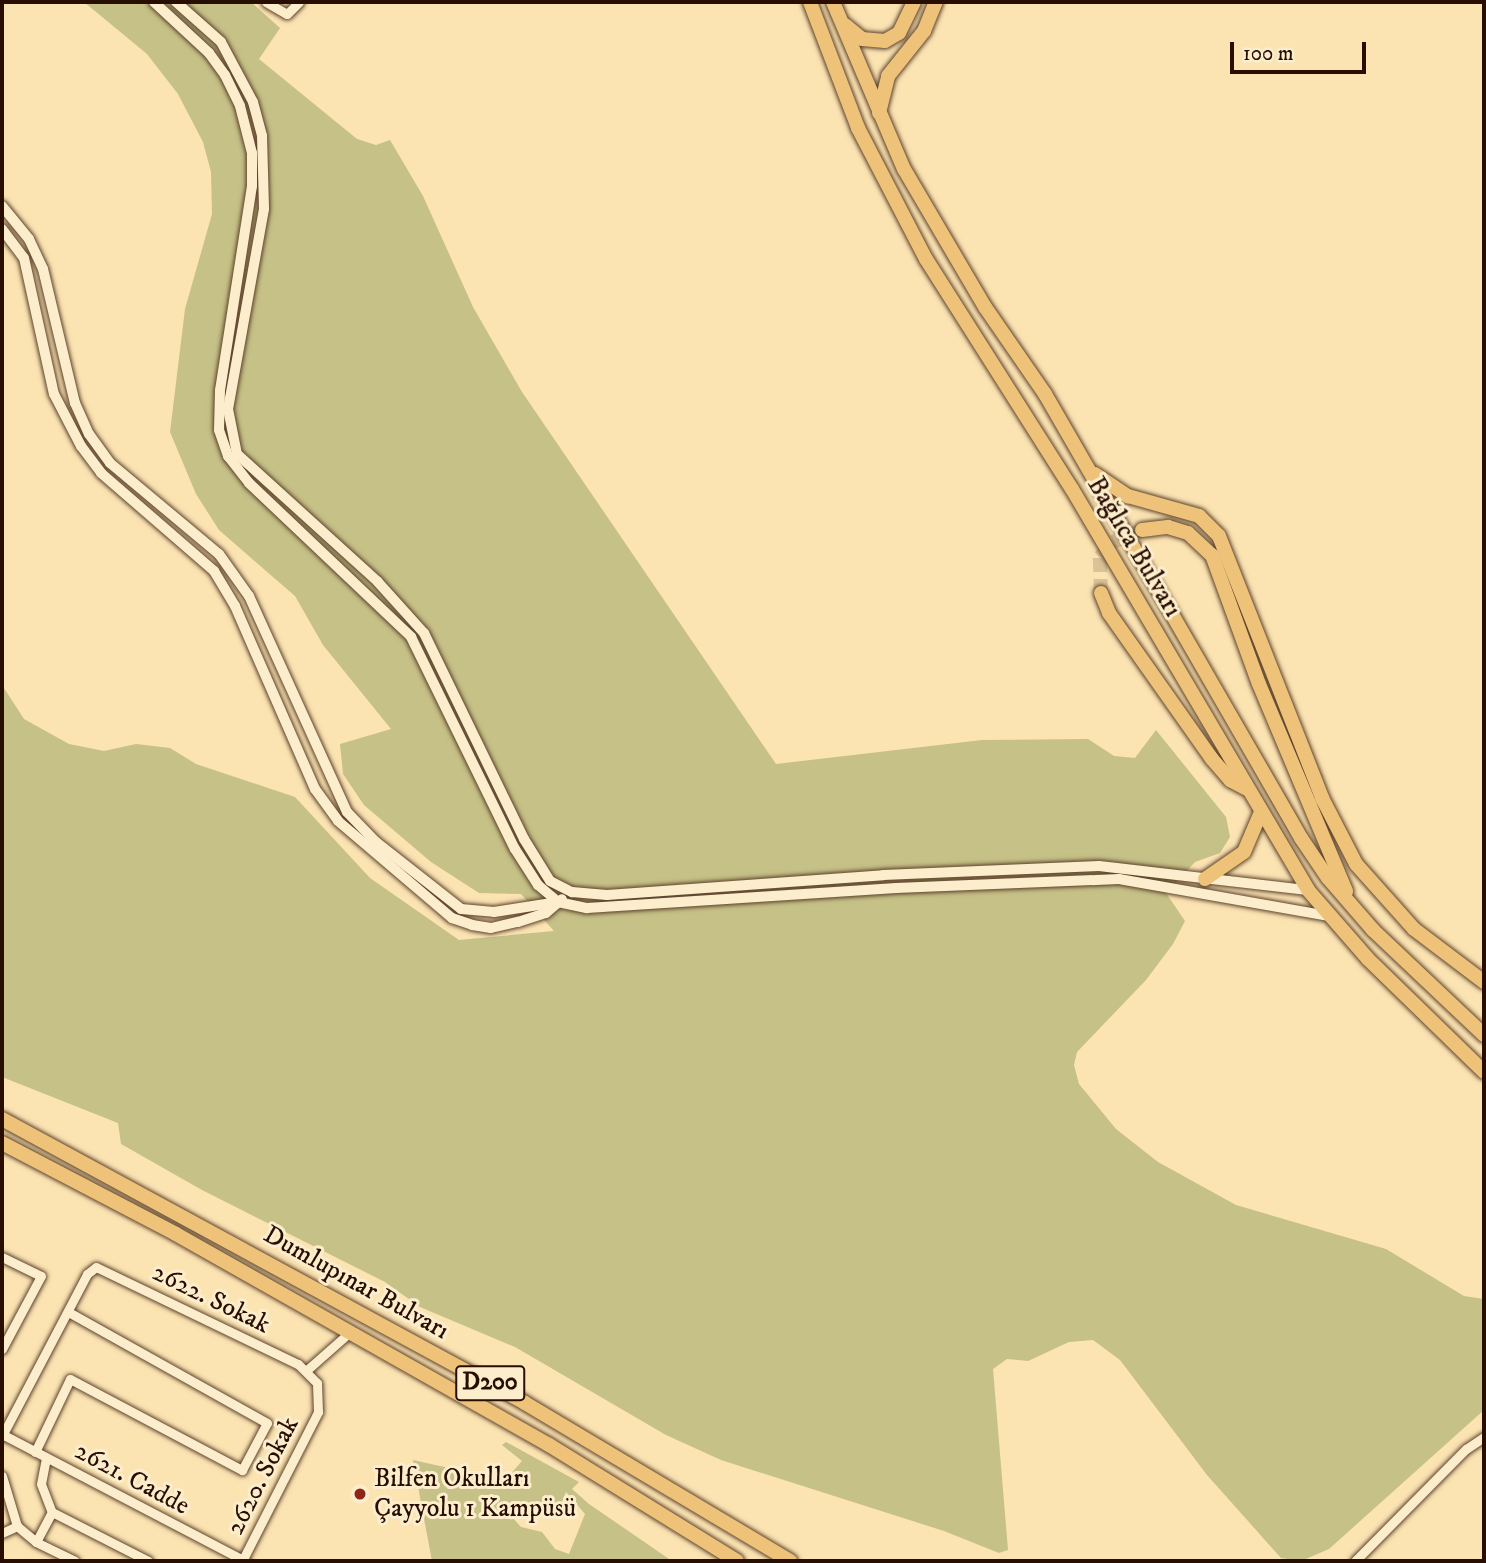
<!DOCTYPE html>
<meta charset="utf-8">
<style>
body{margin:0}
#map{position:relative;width:1486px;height:1563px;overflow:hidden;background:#fbe3b2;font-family:"IM FELL DW Pica",serif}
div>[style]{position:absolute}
.green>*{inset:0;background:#c6c187}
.primary-tunnel>*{height:14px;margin-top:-7px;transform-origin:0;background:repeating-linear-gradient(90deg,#dbc397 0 14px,transparent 0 21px)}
.roads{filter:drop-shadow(0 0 2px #5d432c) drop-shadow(0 0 2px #5d432c)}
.minor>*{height:9px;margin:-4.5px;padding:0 4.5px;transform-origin:4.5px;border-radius:4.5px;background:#fcedcd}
.tertiary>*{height:10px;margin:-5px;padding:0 5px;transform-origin:5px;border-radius:5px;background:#fcedcd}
.primary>*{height:14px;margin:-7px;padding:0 7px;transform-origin:7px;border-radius:7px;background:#eec279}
.trunk>*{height:14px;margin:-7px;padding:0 7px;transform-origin:7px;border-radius:7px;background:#eec279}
.dots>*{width:19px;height:19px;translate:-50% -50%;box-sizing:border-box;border:4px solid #fcedcd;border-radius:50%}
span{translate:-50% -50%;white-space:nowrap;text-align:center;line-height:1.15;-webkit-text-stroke:6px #fcedcd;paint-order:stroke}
.shield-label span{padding:2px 5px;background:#fcedcd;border:2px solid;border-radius:5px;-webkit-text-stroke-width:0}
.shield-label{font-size:24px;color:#280e00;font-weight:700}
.street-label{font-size:26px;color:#280e00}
.poi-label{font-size:26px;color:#280e00}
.left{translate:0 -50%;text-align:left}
.frame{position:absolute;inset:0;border:4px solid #280e00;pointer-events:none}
.scale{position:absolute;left:1230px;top:42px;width:136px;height:32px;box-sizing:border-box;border:4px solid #280e00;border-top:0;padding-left:9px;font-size:21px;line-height:24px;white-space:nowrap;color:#280e00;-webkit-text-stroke:5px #fcedcd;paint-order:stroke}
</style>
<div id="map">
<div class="green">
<div style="clip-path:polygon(84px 2px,251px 2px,280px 28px,259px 59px,357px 139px,376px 145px,390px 140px,423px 196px,473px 307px,522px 392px,776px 764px,982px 740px,1088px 739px,1114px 756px,1135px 758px,1156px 730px,1226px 817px,1230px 837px,1220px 853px,1195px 862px,1166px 893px,1185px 921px,1173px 944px,1146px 980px,1077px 1052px,1074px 1065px,1079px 1084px,1116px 1129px,1158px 1162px,1236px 1205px,1386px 1249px,1464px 1296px,1484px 1299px,1484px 1410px,1329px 1549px,1301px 1561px,1281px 1558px,1207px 1475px,1120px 1360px,1093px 1340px,1069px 1342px,1028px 1361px,1007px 1359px,993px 1369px,1008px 1550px,999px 1553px,944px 1531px,721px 1460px,666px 1435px,515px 1347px,420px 1307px,385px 1282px,202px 1190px,121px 1144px,118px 1123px,2px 1077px,2px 685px,24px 719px,69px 744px,104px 751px,136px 744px,170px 748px,196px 764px,295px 797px,370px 878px,459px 940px,554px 931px,521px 894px,479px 893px,431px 862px,364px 805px,343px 774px,340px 744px,391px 729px,323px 645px,295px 596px,219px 530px,196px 494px,170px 432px,185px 309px,212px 214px,211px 172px,203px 142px,178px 94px,147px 54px)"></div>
<div style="clip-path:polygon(evenodd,506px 1442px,579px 1482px,572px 1489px,589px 1504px,672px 1561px,432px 1561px,413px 1460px,480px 1475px,508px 1477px,522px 1461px,502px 1445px,506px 1442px,566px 1492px,585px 1514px,569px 1554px,555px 1549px,542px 1532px,521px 1527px,510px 1515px,557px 1514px,566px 1492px)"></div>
</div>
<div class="primary-tunnel">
<div style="left:1101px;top:593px;width:36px;rotate:-92deg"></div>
<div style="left:1100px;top:557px;width:20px;rotate:-49deg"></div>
<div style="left:1113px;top:542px;width:31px;rotate:-22deg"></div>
</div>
<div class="roads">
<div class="minor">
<div style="left:266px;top:2px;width:24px;rotate:30deg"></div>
<div style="left:287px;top:14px;width:17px;rotate:-45deg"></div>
<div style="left:2px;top:1257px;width:43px;rotate:26deg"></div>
<div style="left:41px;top:1276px;width:83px;rotate:118.1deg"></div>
<div style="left:307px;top:1370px;width:57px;rotate:-41.5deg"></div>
<div style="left:2px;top:1434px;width:274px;rotate:27.6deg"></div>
<div style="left:2px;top:1436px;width:183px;rotate:-62.3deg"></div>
<div style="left:87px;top:1274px;width:11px;rotate:-38deg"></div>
<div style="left:96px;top:1267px;width:224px;rotate:25.7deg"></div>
<div style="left:298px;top:1364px;width:27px;rotate:45deg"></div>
<div style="left:317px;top:1383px;width:29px;rotate:88deg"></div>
<div style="left:318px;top:1412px;width:167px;rotate:117deg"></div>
<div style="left:35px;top:1452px;width:81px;rotate:-64.4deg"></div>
<div style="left:70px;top:1379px;width:195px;rotate:27.9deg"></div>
<div style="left:242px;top:1470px;width:53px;rotate:-62deg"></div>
<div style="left:267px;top:1423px;width:228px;rotate:-150.8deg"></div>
<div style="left:46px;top:1458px;width:26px;rotate:101deg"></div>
<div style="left:41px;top:1484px;width:30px;rotate:69deg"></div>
<div style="left:2px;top:1476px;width:52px;rotate:73.3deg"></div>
<div style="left:17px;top:1526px;width:25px;rotate:40deg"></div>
<div style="left:36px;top:1542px;width:43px;rotate:26deg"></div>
<div style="left:2px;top:1533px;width:17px;rotate:-25deg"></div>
<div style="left:36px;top:1542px;width:34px;rotate:-62deg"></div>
<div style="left:52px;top:1512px;width:108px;rotate:27deg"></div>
<div style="left:1355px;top:1561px;width:158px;rotate:-45.3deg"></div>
<div style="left:1466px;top:1449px;width:22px;rotate:-34deg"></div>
</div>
<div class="tertiary">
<div style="left:154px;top:2px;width:75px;rotate:42.8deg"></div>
<div style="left:209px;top:53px;width:27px;rotate:54deg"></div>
<div style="left:225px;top:75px;width:34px;rotate:64deg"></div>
<div style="left:240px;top:106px;width:49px;rotate:75.7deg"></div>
<div style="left:252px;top:153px;width:33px;rotate:90deg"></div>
<div style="left:252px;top:186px;width:206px;rotate:98.9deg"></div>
<div style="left:220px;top:390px;width:40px;rotate:91.4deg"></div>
<div style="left:219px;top:430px;width:28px;rotate:71deg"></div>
<div style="left:228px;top:456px;width:34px;rotate:52deg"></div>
<div style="left:249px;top:483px;width:224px;rotate:43.5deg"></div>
<div style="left:411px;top:637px;width:236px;rotate:63.9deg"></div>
<div style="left:515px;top:849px;width:43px;rotate:57.4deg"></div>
<div style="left:538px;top:885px;width:26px;rotate:40deg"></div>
<div style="left:558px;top:902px;width:30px;rotate:12deg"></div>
<div style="left:587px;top:908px;width:310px;rotate:-3.7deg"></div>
<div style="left:896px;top:888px;width:223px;rotate:-2.3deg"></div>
<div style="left:1119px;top:879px;width:212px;rotate:10deg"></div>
<div style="left:176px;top:2px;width:60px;rotate:41.6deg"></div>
<div style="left:221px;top:42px;width:68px;rotate:61.9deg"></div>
<div style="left:253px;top:102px;width:35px;rotate:75deg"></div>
<div style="left:262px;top:136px;width:73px;rotate:88.4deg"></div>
<div style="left:264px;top:209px;width:203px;rotate:100.2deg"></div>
<div style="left:228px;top:409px;width:46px;rotate:78.7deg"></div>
<div style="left:237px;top:454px;width:190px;rotate:42.2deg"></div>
<div style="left:378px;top:582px;width:69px;rotate:48deg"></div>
<div style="left:424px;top:633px;width:229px;rotate:64.1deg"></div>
<div style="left:524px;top:839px;width:49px;rotate:58.2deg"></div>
<div style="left:550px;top:881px;width:25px;rotate:27deg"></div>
<div style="left:572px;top:892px;width:35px;rotate:5deg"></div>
<div style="left:607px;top:895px;width:277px;rotate:-4.1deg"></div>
<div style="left:883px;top:875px;width:216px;rotate:-2.4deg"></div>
<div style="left:1099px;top:866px;width:210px;rotate:6.6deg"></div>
<div style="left:2px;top:206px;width:43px;rotate:50.7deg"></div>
<div style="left:29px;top:239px;width:33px;rotate:65deg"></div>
<div style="left:43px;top:269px;width:138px;rotate:76.6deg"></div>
<div style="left:75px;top:403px;width:34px;rotate:66deg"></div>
<div style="left:89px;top:434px;width:36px;rotate:54deg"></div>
<div style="left:110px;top:463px;width:142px;rotate:39.9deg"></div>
<div style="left:219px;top:554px;width:52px;rotate:54.5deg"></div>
<div style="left:249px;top:596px;width:237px;rotate:65.6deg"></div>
<div style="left:347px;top:812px;width:42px;rotate:46deg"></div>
<div style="left:376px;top:842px;width:108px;rotate:38.2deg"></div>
<div style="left:461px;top:909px;width:33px;rotate:5deg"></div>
<div style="left:494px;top:912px;width:65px;rotate:-8.9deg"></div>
<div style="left:2px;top:229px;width:36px;rotate:53deg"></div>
<div style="left:24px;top:258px;width:139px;rotate:77.6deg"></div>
<div style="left:54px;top:394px;width:59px;rotate:62.6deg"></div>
<div style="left:81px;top:446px;width:34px;rotate:53deg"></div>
<div style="left:101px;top:473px;width:150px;rotate:40.9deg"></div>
<div style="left:214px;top:571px;width:41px;rotate:59deg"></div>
<div style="left:235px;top:606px;width:200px;rotate:66.4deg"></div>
<div style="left:315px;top:789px;width:39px;rotate:54deg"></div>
<div style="left:338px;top:821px;width:150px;rotate:40.4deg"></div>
<div style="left:452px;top:918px;width:21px;rotate:19deg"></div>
<div style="left:472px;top:925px;width:19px;rotate:9deg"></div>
<div style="left:491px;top:928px;width:28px;rotate:-13deg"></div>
<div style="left:518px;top:922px;width:29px;rotate:-18deg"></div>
<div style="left:546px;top:913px;width:21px;rotate:-41deg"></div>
</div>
<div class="primary">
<div style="left:810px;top:2px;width:135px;rotate:69.1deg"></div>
<div style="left:858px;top:128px;width:148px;rotate:62.6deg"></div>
<div style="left:926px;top:259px;width:272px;rotate:57.6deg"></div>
<div style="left:1072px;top:489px;width:465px;rotate:59.5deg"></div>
<div style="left:1308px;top:890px;width:91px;rotate:49deg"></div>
<div style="left:1368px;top:959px;width:162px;rotate:44.2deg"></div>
<div style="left:833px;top:2px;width:181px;rotate:67deg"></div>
<div style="left:904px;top:169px;width:160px;rotate:59.6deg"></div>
<div style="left:985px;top:307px;width:106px;rotate:55.4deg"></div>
<div style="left:1045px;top:394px;width:513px;rotate:60.03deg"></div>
<div style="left:1301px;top:838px;width:48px;rotate:56deg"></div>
<div style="left:1328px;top:878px;width:69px;rotate:49.1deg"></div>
<div style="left:1373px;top:930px;width:153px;rotate:43.4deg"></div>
<div style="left:845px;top:25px;width:22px;rotate:39deg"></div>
<div style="left:862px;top:39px;width:23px;rotate:5deg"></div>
<div style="left:885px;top:41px;width:16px;rotate:-30deg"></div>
<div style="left:899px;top:33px;width:34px;rotate:-64deg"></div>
<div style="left:879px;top:113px;width:38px;rotate:-76deg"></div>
<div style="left:888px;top:76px;width:58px;rotate:-51.3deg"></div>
<div style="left:924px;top:31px;width:31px;rotate:-68deg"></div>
<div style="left:1095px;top:474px;width:40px;rotate:34deg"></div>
<div style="left:1128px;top:496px;width:74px;rotate:15.7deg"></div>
<div style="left:1199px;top:516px;width:28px;rotate:45deg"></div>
<div style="left:1219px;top:536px;width:282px;rotate:68.5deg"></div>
<div style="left:1322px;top:798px;width:74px;rotate:62.7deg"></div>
<div style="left:1356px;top:864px;width:87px;rotate:48.3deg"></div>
<div style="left:1414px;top:929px;width:88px;rotate:37.1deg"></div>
<div style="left:1142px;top:530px;width:26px;rotate:-7deg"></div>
<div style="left:1168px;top:527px;width:21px;rotate:17deg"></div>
<div style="left:1188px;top:533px;width:33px;rotate:43deg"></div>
<div style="left:1212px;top:555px;width:137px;rotate:70deg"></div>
<div style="left:1259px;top:684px;width:225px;rotate:67.2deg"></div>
<div style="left:1101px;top:593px;width:22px;rotate:68deg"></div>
<div style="left:1109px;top:613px;width:179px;rotate:54.8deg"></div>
<div style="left:1212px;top:759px;width:28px;rotate:49deg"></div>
<div style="left:1230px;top:780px;width:19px;rotate:28deg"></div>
<div style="left:1205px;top:879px;width:47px;rotate:-34.7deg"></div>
<div style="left:1244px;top:852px;width:43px;rotate:-67deg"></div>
</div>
<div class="trunk">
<div style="left:2px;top:1119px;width:595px;rotate:28.5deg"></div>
<div style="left:525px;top:1403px;width:309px;rotate:30.8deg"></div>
<div style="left:2px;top:1143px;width:196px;rotate:27.6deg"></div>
<div style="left:176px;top:1234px;width:429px;rotate:29.5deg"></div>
<div style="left:549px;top:1445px;width:221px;rotate:31.7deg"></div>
</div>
</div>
<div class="dots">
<div style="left:360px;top:1494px;background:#8f2418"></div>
</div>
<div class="shield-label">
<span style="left:490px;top:1383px">D200</span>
</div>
<div class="street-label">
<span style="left:1134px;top:547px;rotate:59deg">Bağlıca Bulvarı</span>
<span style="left:356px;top:1283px;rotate:29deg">Dumlupınar Bulvarı</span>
<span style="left:211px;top:1299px;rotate:26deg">2622. Sokak</span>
<span style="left:263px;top:1476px;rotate:-63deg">2620. Sokak</span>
<span style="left:132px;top:1479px;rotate:28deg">2621. Cadde</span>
</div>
<div class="poi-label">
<span class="left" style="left:374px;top:1494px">Bilfen Okulları<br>Çayyolu 1 Kampüsü</span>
</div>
<div class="frame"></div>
<div class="scale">100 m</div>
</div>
